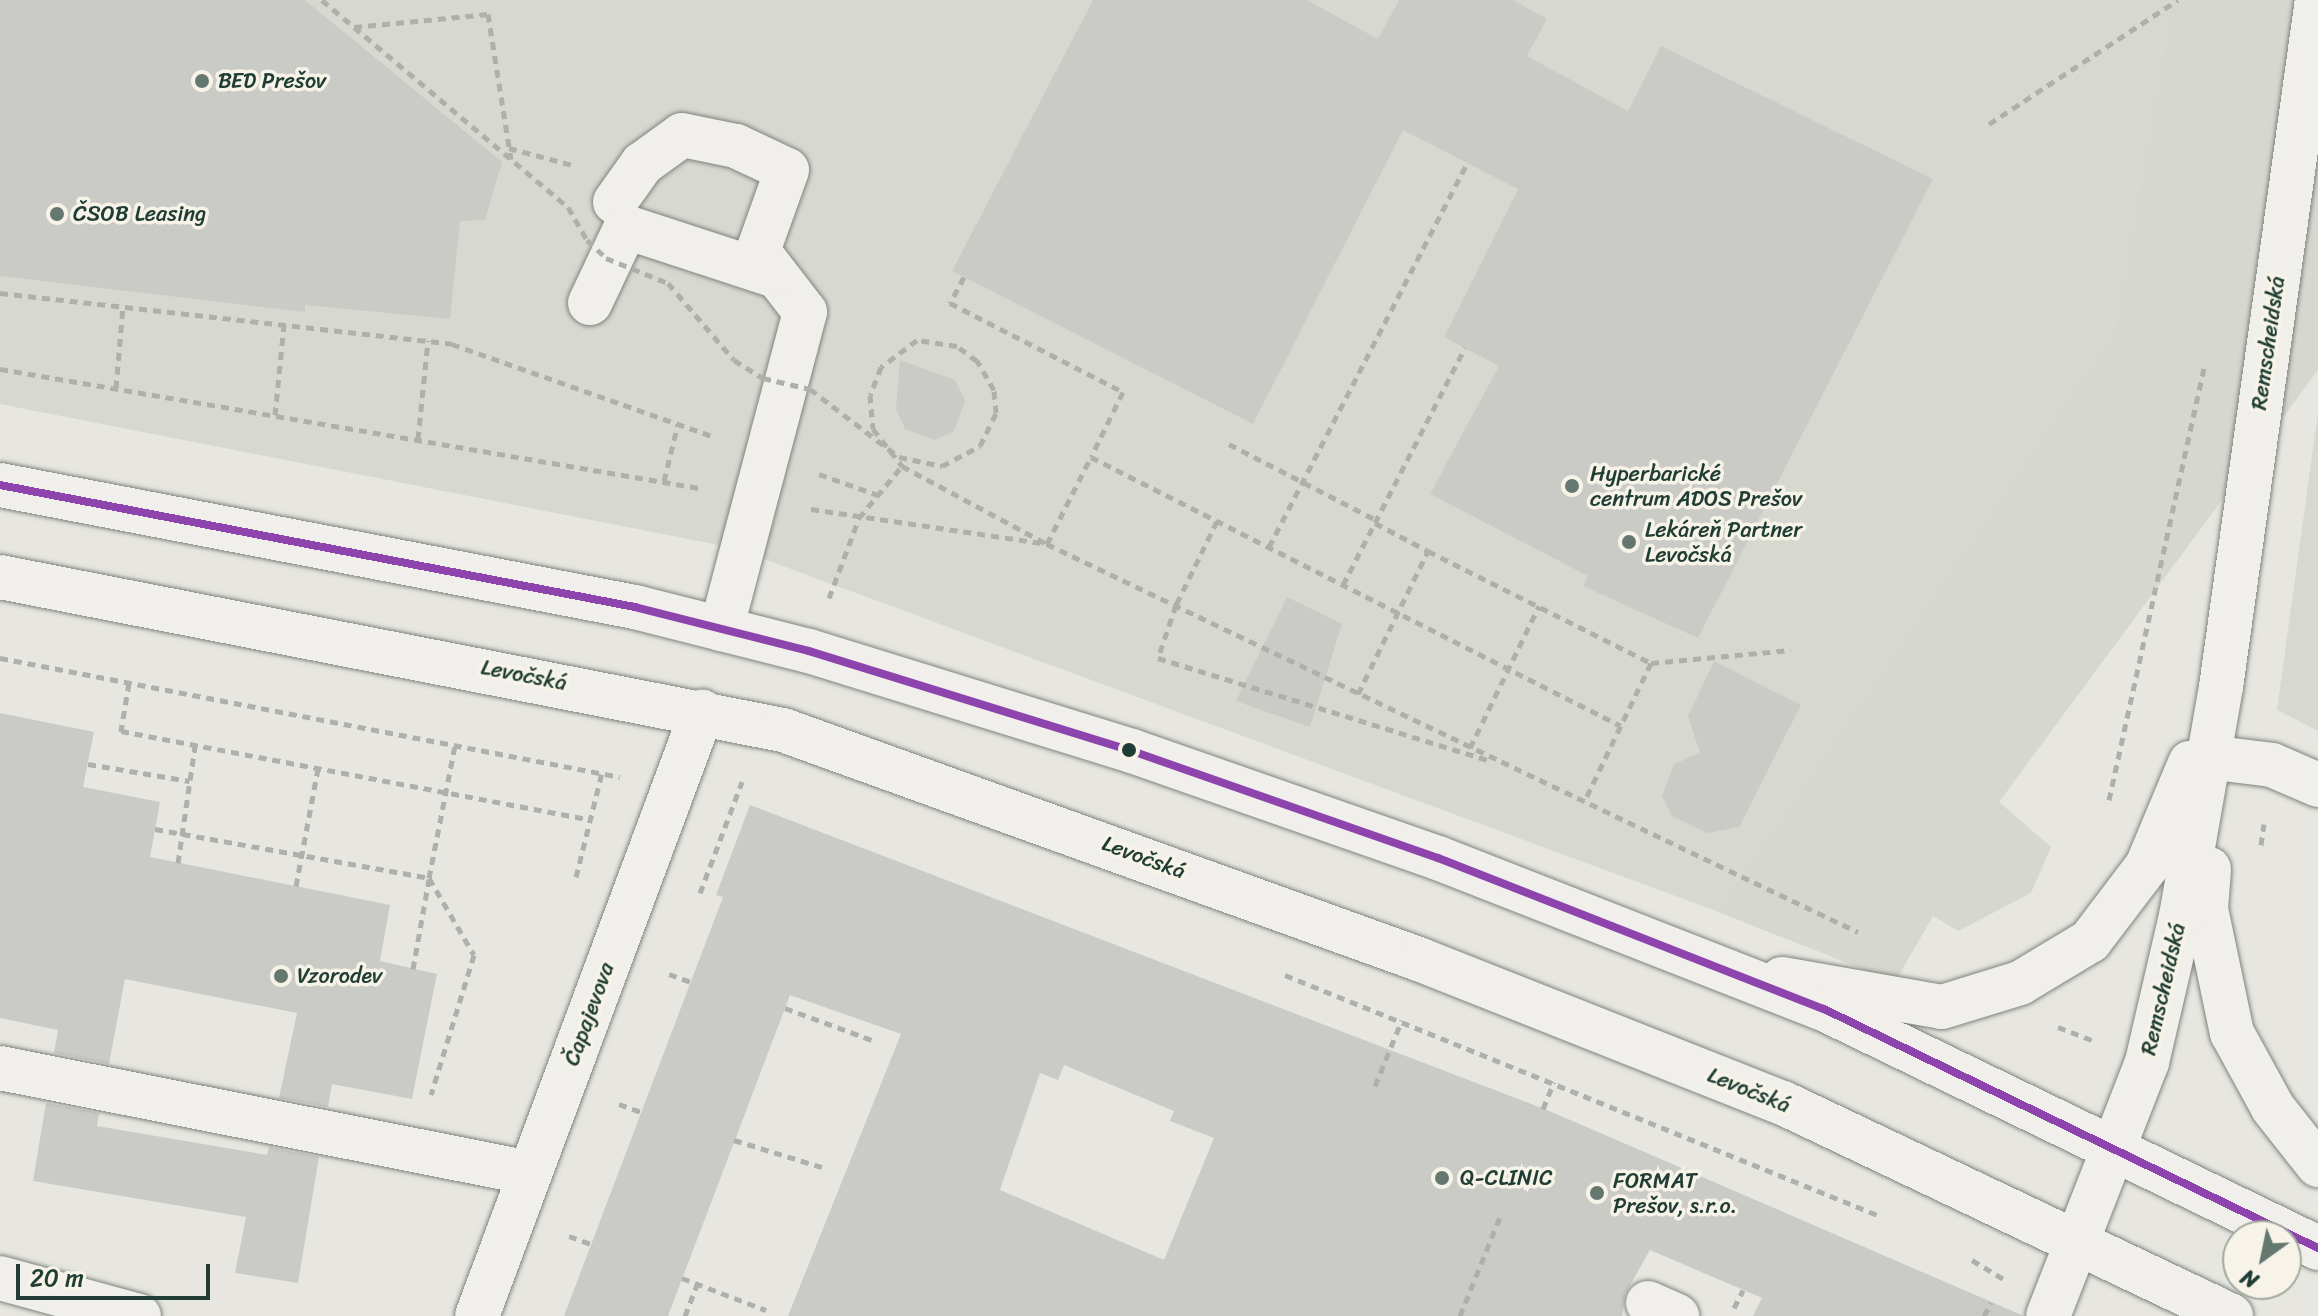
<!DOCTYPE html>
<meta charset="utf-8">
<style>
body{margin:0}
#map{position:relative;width:2318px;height:1316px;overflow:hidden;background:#e7e6e0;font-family:Sriracha,sans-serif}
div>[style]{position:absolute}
.built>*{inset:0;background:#d7d9d0}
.green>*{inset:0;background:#d6d8cf}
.building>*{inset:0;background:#cacbc6}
.path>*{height:5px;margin-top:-2.5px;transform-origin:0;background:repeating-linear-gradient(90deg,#aeb0ac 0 8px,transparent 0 14px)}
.roads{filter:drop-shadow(0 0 2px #7e847f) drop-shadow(0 0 2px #7e847f)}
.minor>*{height:44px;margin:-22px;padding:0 22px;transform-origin:22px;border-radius:22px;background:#f0efeb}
.major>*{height:44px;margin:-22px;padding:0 22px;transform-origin:22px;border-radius:22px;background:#f0efeb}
.path-bridge>*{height:5px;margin-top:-2.5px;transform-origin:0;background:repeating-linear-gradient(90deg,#aeb0ac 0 8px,transparent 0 14px)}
.bus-1>*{height:8px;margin:-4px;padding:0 4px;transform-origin:4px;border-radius:4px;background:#8e44ad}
.dots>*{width:22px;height:22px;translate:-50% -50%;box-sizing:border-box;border:4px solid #f7f3e8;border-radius:50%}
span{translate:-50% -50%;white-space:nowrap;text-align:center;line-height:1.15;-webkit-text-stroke:7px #f7f3e8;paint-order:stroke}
.poi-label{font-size:22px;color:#1f3d34}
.left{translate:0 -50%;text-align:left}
.street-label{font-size:22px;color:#1f3d34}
.north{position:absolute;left:2222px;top:1220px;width:80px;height:80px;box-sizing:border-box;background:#f7f3e8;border:2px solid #a1aaa0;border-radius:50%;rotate:213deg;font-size:22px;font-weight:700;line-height:32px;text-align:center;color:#1f3d34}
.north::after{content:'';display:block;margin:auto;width:28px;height:36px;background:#657870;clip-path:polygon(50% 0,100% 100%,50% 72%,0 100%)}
.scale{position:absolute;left:16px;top:1264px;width:194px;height:36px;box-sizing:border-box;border:4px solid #1f3d34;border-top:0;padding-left:10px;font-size:24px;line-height:28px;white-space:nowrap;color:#1f3d34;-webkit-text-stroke:6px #f7f3e8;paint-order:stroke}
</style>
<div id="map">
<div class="built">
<div style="clip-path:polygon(0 0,2171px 0,2113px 330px,1716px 911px,734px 548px,0 404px)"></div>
<div style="clip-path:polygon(2318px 412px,2318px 731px,2277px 710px)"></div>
</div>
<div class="green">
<div style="clip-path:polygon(2171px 0,2318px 0,2318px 370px,1999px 802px,2051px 847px,2031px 893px,1958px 931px,1933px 916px,1895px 982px,1716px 911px,2113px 330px)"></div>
</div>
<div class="building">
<div style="clip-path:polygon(0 0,305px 0,502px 162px,485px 220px,460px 221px,450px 319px,305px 305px,305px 312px,0 276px)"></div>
<div style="clip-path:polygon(1093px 0,1307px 0,1378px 39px,1399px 0,1513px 0,1547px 19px,1527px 56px,1628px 111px,1661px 46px,1933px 179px,1698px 638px,1583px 586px,1588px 576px,1430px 494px,1499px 366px,1444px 337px,1518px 189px,1403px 130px,1253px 424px,952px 271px)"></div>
<div style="clip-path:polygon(900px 360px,955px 380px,965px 401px,954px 431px,935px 440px,905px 429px,896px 409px)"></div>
<div style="clip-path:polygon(1287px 597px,1342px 624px,1310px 727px,1236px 701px)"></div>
<div style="clip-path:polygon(1714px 661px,1801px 705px,1739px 827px,1707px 833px,1672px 816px,1662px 796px,1674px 764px,1700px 753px,1688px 716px)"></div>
<div style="clip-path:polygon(0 713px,94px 732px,83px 787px,160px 802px,150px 857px,390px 905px,380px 961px,437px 974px,412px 1099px,332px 1084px,328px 1107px,279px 1098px,297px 1013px,125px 979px,109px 1064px,54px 1053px,58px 1030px,0 1018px)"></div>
<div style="clip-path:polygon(evenodd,750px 805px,1547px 1110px,2024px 1316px,1753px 1316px,1762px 1298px,1650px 1250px,1625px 1294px,1622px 1316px,788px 1316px,901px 1034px,790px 995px,668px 1316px,564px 1316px,723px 897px,716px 895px,750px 805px,1064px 1065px,1174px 1111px,1170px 1121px,1214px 1138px,1164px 1260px,1000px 1190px,1040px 1073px,1058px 1080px,1064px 1065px)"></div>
<div style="clip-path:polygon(46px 1103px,99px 1113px,97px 1126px,267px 1155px,269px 1147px,319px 1157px,298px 1283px,235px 1273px,246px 1217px,33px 1181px)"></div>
</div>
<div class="path">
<div style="left:354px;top:27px;width:135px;rotate:-5.5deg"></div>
<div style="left:488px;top:14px;width:147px;rotate:81deg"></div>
<div style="left:1989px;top:124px;width:226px;rotate:-33.3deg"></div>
<div style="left:509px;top:148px;width:65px;rotate:15.1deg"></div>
<div style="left:964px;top:277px;width:30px;rotate:118deg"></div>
<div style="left:950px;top:303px;width:195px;rotate:27.2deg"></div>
<div style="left:1123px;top:392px;width:72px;rotate:116.2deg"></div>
<div style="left:0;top:293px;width:455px;rotate:6.4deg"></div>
<div style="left:452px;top:344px;width:279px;rotate:19.5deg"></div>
<div style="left:0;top:369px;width:709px;rotate:9.66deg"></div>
<div style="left:116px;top:388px;width:81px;rotate:-85.1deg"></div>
<div style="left:275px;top:415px;width:90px;rotate:-84.3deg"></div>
<div style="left:418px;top:439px;width:99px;rotate:-84.2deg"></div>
<div style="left:1229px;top:444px;width:165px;rotate:27.3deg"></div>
<div style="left:942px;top:466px;width:43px;rotate:-27.8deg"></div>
<div style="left:980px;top:446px;width:37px;rotate:-64deg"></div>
<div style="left:996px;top:413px;width:23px;rotate:-95deg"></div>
<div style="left:994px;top:390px;width:34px;rotate:-120deg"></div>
<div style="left:977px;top:361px;width:25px;rotate:-143deg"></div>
<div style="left:957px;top:346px;width:40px;rotate:-171.5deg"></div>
<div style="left:917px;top:340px;width:45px;rotate:143.1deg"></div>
<div style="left:881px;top:367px;width:30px;rotate:111deg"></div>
<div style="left:870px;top:395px;width:34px;rotate:85deg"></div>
<div style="left:873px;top:429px;width:47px;rotate:51.9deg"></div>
<div style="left:902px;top:466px;width:165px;rotate:28.3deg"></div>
<div style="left:1047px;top:544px;width:97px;rotate:-63.2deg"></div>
<div style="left:1091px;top:457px;width:594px;rotate:26.91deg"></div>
<div style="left:819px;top:474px;width:63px;rotate:19.6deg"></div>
<div style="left:664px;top:481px;width:59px;rotate:-76.2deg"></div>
<div style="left:811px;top:509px;width:239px;rotate:8.4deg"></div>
<div style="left:1047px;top:544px;width:899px;rotate:25.57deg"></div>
<div style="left:1217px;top:521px;width:93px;rotate:116deg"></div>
<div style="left:1176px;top:605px;width:56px;rotate:108.8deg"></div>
<div style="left:1158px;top:658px;width:349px;rotate:17.2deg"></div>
<div style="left:1375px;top:523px;width:60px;rotate:27.8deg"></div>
<div style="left:1269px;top:547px;width:432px;rotate:-62.7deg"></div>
<div style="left:1343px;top:585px;width:267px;rotate:-62.8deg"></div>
<div style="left:829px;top:598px;width:85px;rotate:-69.4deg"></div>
<div style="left:859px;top:518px;width:67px;rotate:-50.4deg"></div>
<div style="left:0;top:658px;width:631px;rotate:10.86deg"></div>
<div style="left:1651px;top:663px;width:140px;rotate:-5.3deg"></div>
<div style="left:129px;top:683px;width:49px;rotate:99.5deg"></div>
<div style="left:121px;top:731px;width:477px;rotate:10.7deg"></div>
<div style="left:1358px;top:694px;width:159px;rotate:-63.9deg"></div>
<div style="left:1428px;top:551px;width:250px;rotate:26.7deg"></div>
<div style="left:1651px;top:663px;width:154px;rotate:115.7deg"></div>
<div style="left:1470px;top:748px;width:158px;rotate:-64.1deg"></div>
<div style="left:88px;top:764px;width:103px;rotate:9.5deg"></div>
<div style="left:2109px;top:800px;width:445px;rotate:-77.6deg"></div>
<div style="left:155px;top:829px;width:278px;rotate:10.1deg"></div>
<div style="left:429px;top:878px;width:136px;rotate:-78.9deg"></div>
<div style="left:2261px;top:845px;width:21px;rotate:-82deg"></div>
<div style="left:178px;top:863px;width:118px;rotate:-81.7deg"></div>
<div style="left:576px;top:877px;width:107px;rotate:-76deg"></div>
<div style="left:429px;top:878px;width:89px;rotate:59.7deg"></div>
<div style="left:474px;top:955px;width:146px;rotate:107.1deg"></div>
<div style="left:296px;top:886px;width:120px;rotate:-79.4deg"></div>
<div style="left:700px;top:893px;width:119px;rotate:-69.3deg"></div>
<div style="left:413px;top:969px;width:91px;rotate:-79.9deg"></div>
<div style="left:669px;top:974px;width:23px;rotate:20deg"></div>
<div style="left:1285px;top:975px;width:642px;rotate:22.05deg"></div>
<div style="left:785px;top:1008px;width:93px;rotate:20.2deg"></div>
<div style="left:2058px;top:1027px;width:39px;rotate:21deg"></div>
<div style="left:1375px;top:1086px;width:71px;rotate:-67.8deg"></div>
<div style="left:619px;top:1104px;width:23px;rotate:20deg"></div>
<div style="left:1543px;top:1109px;width:29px;rotate:-68deg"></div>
<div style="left:734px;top:1140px;width:92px;rotate:17.1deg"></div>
<div style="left:569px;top:1236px;width:23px;rotate:20deg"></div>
<div style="left:1972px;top:1260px;width:37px;rotate:31deg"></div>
<div style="left:682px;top:1278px;width:90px;rotate:20.9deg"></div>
<div style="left:1734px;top:1308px;width:20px;rotate:-63deg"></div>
<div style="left:685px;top:1316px;width:34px;rotate:-69deg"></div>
<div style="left:1460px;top:1316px;width:112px;rotate:-68deg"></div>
<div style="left:1984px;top:1316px;width:15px;rotate:-62deg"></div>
</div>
<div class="roads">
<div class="minor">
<div style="left:615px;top:202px;width:47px;rotate:-54.6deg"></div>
<div style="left:642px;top:164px;width:49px;rotate:-35.9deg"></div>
<div style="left:682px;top:135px;width:55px;rotate:11.5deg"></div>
<div style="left:736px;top:146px;width:56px;rotate:25.2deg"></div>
<div style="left:787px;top:170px;width:86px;rotate:109.7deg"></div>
<div style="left:758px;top:251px;width:77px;rotate:52.4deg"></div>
<div style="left:805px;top:312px;width:328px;rotate:104.8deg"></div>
<div style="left:590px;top:303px;width:84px;rotate:-64.7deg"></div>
<div style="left:626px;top:227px;width:151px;rotate:18.1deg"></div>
<div style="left:2216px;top:758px;width:56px;rotate:7.1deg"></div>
<div style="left:2272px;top:765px;width:50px;rotate:23.5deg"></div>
<div style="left:2209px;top:869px;width:40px;rotate:94.3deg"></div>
<div style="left:2206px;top:909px;width:127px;rotate:78.2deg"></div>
<div style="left:2232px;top:1033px;width:85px;rotate:61.3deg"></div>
<div style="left:2273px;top:1108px;width:73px;rotate:51.7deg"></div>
<div style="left:1782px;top:979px;width:162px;rotate:9.9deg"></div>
<div style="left:1942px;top:1007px;width:82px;rotate:-17.1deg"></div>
<div style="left:2020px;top:983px;width:82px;rotate:-31deg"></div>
<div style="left:2090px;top:941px;width:94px;rotate:-52.8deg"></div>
<div style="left:2147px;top:866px;width:112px;rotate:-67.3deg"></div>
<div style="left:0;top:1068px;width:540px;rotate:11.21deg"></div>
<div style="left:0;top:1278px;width:144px;rotate:15.3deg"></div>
<div style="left:1648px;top:1303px;width:32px;rotate:24deg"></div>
<div style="left:477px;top:1316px;width:645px;rotate:-69.57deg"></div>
<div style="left:2048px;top:1316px;width:273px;rotate:-68.7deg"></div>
<div style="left:2147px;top:1062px;width:150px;rotate:-76.9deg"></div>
<div style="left:2181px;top:916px;width:232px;rotate:-80.1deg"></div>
<div style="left:2221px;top:687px;width:694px;rotate:-82.05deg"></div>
</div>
<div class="major">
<div style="left:0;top:485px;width:647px;rotate:10.88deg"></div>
<div style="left:635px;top:607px;width:179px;rotate:14.2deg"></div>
<div style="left:809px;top:651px;width:338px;rotate:17.2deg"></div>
<div style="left:1132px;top:751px;width:324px;rotate:19.3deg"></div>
<div style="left:1438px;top:858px;width:414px;rotate:21.4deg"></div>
<div style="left:1824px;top:1009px;width:549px;rotate:25.82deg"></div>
<div style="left:0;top:577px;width:798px;rotate:11.06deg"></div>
<div style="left:783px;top:730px;width:678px;rotate:19.82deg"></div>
<div style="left:1421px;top:960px;width:389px;rotate:21.6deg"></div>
<div style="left:1783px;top:1103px;width:496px;rotate:25.4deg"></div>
</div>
</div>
<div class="path-bridge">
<div style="left:322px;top:0;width:322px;rotate:40.1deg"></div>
<div style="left:568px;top:207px;width:38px;rotate:60deg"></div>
<div style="left:587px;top:240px;width:26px;rotate:43deg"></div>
<div style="left:606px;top:258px;width:67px;rotate:22deg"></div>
<div style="left:668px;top:283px;width:101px;rotate:49.4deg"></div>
<div style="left:734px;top:360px;width:34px;rotate:32deg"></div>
<div style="left:763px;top:378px;width:48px;rotate:13.2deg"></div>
<div style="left:810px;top:389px;width:112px;rotate:37.4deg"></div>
<div style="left:899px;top:457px;width:44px;rotate:11.8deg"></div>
</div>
<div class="bus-1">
<div style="left:0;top:485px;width:647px;rotate:10.88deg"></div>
<div style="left:635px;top:607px;width:179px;rotate:14.2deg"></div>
<div style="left:809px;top:651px;width:338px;rotate:17.2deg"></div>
<div style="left:1132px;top:751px;width:324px;rotate:19.3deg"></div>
<div style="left:1438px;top:858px;width:414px;rotate:21.4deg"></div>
<div style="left:1824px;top:1009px;width:549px;rotate:25.82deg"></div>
</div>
<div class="dots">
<div style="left:202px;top:81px;background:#657870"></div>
<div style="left:57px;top:214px;background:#657870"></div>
<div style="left:1572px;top:486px;background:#657870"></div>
<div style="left:1629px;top:542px;background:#657870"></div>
<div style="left:1129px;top:750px;background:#1f3d34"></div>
<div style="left:281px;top:976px;background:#657870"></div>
<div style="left:1442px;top:1178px;background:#657870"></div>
<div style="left:1597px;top:1193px;background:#657870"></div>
</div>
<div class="poi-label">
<span class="left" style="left:218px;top:81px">BED Prešov</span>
<span class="left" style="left:73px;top:214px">ČSOB Leasing</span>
<span class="left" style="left:1590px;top:486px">Hyperbarické<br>centrum ADOS Prešov</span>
<span class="left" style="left:1645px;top:542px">Lekáreň Partner<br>Levočská</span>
<span class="left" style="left:297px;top:976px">Vzorodev</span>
<span class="left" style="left:1460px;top:1178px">Q-CLINIC</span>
<span class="left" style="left:1613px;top:1193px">FORMAT<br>Prešov, s.r.o.</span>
</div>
<div class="street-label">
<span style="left:2268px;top:343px;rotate:-82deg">Remscheidská</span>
<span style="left:524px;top:675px;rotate:11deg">Levočská</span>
<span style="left:1144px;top:857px;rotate:20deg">Levočská</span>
<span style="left:2163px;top:989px;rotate:-77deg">Remscheidská</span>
<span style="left:589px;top:1014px;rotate:-70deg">Čapajevova</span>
<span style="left:1749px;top:1090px;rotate:22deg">Levočská</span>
</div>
<div class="north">N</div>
<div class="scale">20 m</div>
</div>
